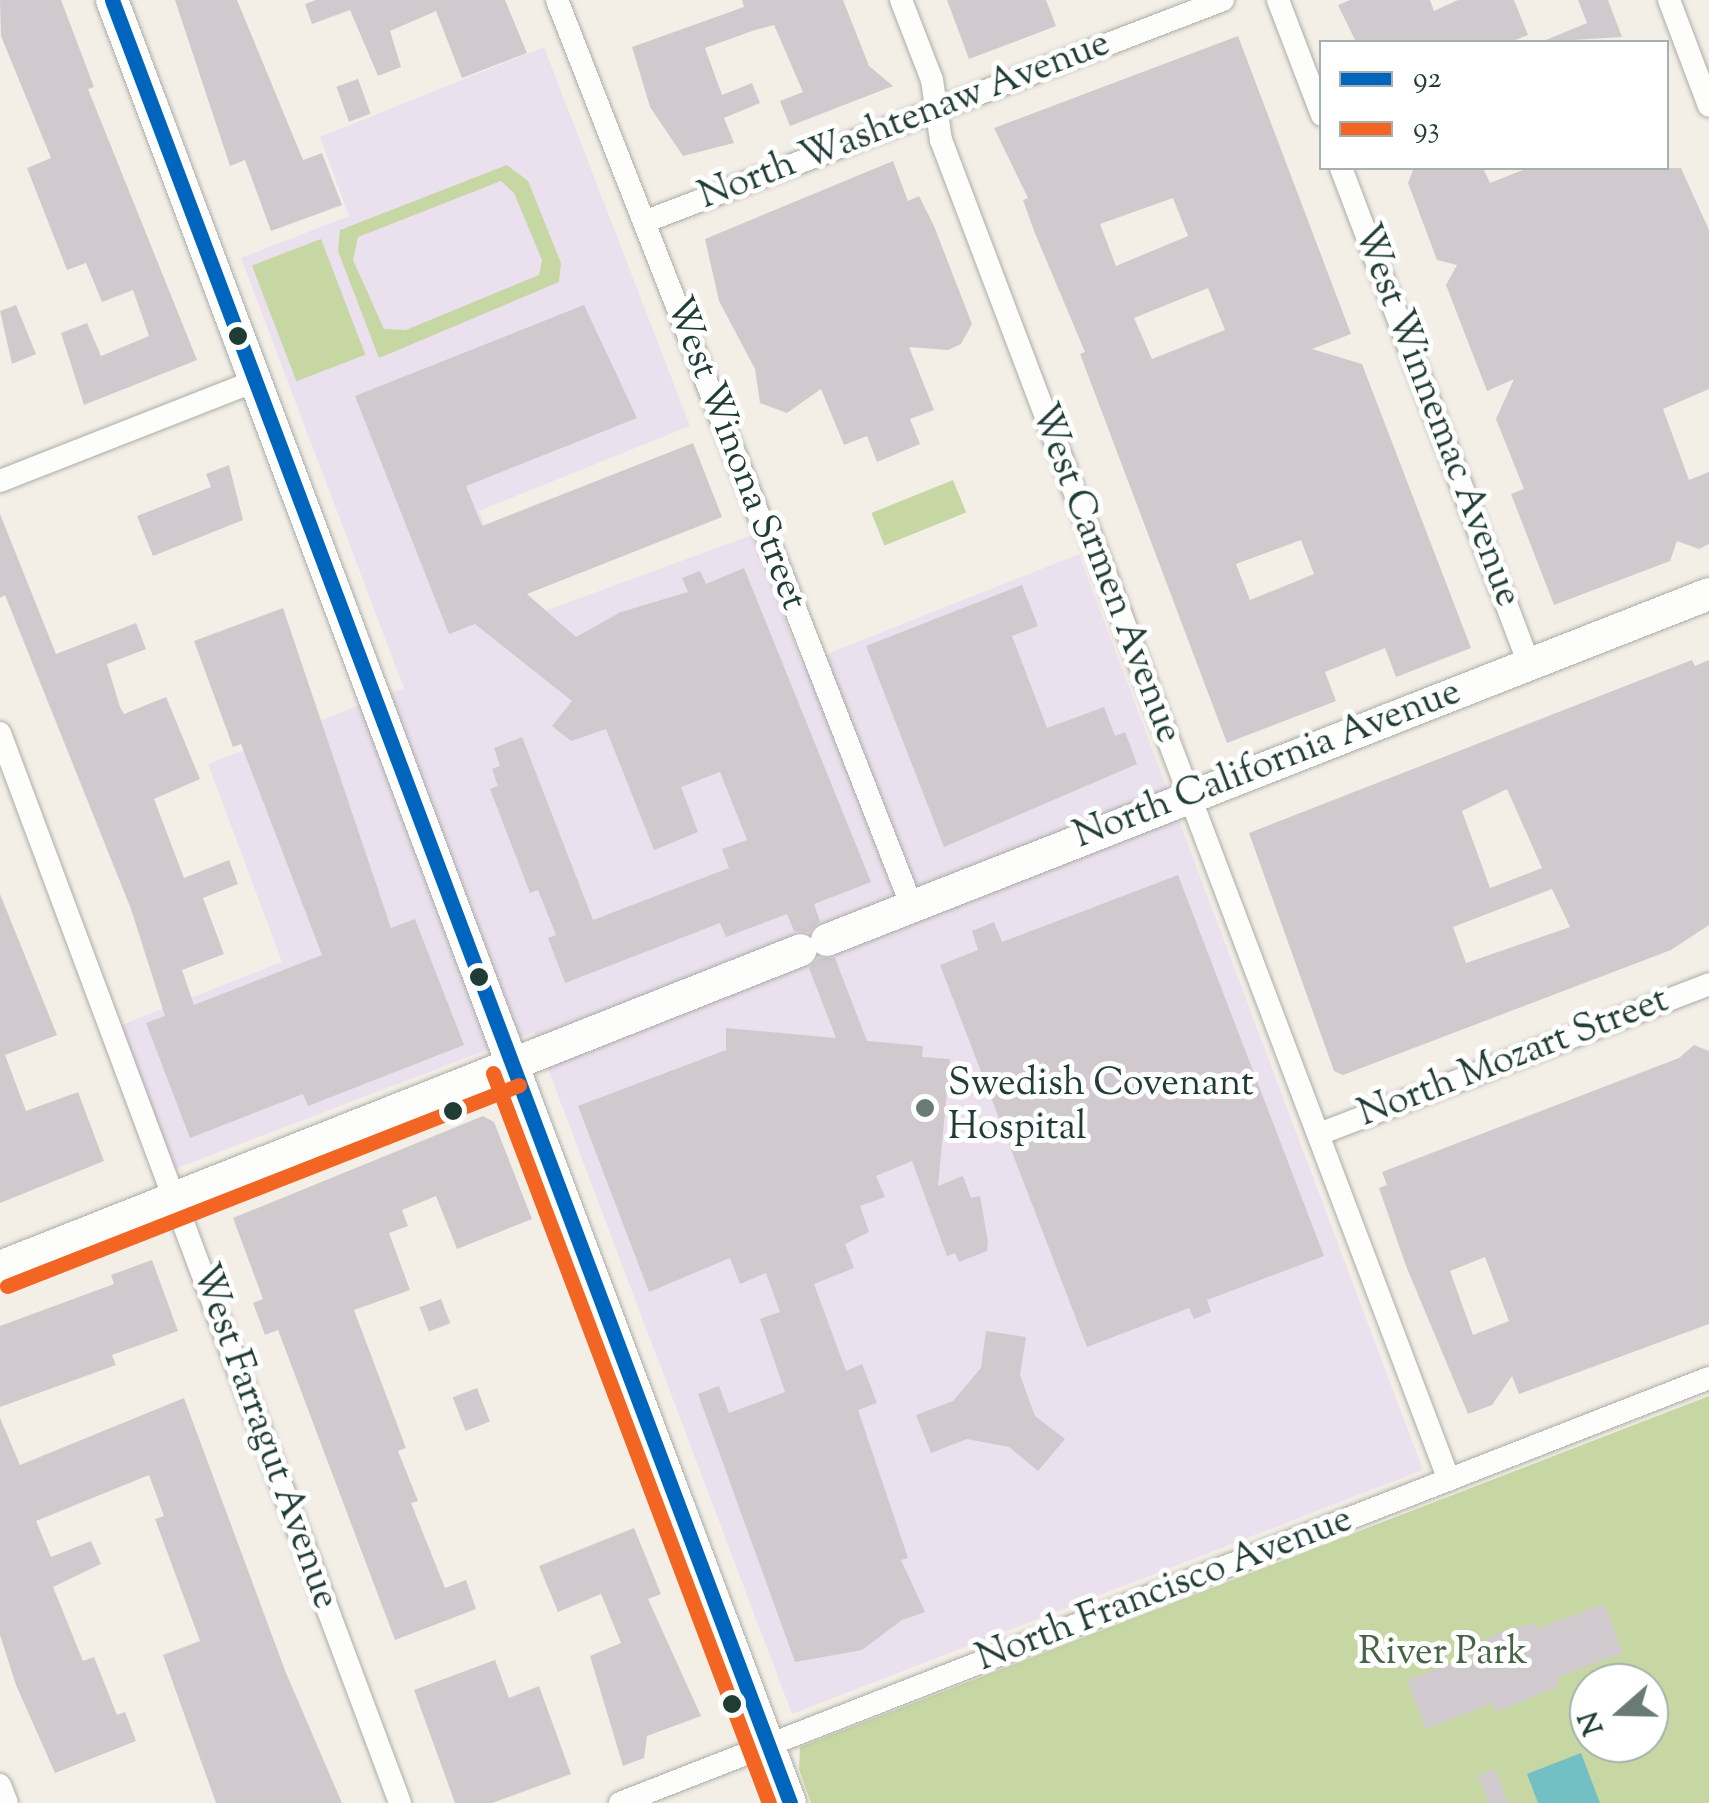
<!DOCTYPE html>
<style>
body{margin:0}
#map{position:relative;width:1709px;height:1803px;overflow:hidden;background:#f3efe7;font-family:"Sorts Mill Goudy",serif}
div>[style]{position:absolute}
.built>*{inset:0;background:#eae0ee}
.green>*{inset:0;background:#c6d7a3;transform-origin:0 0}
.water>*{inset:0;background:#72c0c3}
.building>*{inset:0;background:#d0cace;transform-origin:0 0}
.roads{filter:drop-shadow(0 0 2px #acaca7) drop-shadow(0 0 2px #acaca7)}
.street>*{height:22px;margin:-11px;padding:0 11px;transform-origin:11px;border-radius:11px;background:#fdfdfb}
.secondary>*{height:32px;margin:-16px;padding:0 16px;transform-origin:16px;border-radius:16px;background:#fdfdfb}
.bus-1>*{height:15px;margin:-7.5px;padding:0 7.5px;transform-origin:7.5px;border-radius:7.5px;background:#0065bd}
.bus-2>*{height:15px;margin:-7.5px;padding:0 7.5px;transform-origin:7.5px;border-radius:7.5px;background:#f26522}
.dots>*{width:28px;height:28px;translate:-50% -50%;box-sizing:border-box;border:5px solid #fff;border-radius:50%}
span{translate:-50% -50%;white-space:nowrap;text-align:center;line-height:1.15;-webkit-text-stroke:10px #fff;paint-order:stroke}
.street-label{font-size:38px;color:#1f3d34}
.poi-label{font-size:38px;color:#1f3d34}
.left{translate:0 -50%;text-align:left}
.park-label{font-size:38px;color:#466545}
.legend{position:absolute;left:1319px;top:40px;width:350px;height:130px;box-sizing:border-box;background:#fff;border:2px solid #a5b1ae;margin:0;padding:12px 18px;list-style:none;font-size:30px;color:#1f3d34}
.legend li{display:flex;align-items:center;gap:20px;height:50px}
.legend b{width:50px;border:2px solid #a5b1ae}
.north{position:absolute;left:1569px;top:1663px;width:100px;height:100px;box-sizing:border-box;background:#fff;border:2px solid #a5b1ae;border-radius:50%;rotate:250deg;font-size:28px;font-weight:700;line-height:40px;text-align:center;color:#1f3d34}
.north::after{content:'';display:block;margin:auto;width:35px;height:45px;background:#697b73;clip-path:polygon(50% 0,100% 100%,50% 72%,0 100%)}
</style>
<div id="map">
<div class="built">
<div style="clip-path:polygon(544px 47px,690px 426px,479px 511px,520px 620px,752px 535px,802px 664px,1079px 554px,1423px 1470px,792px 1714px,534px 1032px,175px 1169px,121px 1025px,282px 962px,208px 764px,404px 688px,241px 258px,349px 216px,320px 137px)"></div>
</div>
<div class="green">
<div style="clip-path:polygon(evenodd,507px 165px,528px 181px,561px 263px,559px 282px,379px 358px,338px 251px,340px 230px,507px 165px,501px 181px,514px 193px,542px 260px,539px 275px,406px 330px,384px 329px,353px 260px,358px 237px,501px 181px)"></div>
<div style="left:321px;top:239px;width:124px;height:74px;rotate:69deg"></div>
<div style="left:953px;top:480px;width:35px;height:88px;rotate:68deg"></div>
<div style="clip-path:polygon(evenodd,1709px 1396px,1709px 1803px,811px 1803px,799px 1769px,800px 1747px,1709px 1396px,1589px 1683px,1649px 1683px,1649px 1743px,1589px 1743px,1589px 1683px)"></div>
</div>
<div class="water">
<div style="clip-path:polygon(1581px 1753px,1600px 1803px,1538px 1803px,1527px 1774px)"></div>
</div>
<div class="building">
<div style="clip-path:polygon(0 0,61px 0,94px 87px,88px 89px,197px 360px,84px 405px,61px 333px,87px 323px,101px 356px,149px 336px,133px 290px,102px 302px,86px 263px,67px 270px,27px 168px,51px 158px,1px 36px)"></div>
<div style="clip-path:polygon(175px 0,237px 0,303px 160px,322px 153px,342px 205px,271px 231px,245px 160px,230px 166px)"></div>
<div style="clip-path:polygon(316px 0,505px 0,527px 53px,462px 78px,436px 11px,390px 31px,401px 67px,378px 76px,350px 10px,312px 24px,305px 4px)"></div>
<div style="clip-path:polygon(742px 0,843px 0,869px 66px,893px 86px,790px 126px,780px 101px,803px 92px,774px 25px,755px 30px,705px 48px,722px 95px,752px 83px,760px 103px,724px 118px,734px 143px,683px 156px,650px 107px,632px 47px,744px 7px)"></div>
<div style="clip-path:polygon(947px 0,1046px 0,1056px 26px,969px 59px)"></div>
<div style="clip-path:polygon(1350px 0,1430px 0,1434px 11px,1458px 0,1514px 0,1528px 35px,1510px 42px,1356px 42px,1338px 5px)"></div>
<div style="clip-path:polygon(1578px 0,1608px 0,1622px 37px,1541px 42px,1587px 23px)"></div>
<div style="clip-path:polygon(evenodd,1238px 36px,1351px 334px,1312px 349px,1362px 364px,1471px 648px,1396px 677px,1385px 648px,1325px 672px,1336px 701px,1227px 743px,1080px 354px,1085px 352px,1034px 231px,1023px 200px,1028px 198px,994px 128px,1238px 36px,1173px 198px,1188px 236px,1116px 266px,1100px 224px,1173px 198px,1238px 36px,1208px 288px,1225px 330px,1152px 359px,1134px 318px,1208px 288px,1238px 36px,1301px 540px,1314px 574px,1250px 600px,1236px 564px,1301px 540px)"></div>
<div style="left:358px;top:79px;width:37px;height:23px;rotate:70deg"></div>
<div style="clip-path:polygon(893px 161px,908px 201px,919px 196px,934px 226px,972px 324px,961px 344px,948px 350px,909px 347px,934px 410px,910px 419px,920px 444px,877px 462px,867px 436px,844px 445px,821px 389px,787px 413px,760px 403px,755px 369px,719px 301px,705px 239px)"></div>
<div style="clip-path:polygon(1414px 168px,1483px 168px,1490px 183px,1528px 168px,1681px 168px,1709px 230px,1709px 389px,1663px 409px,1689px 480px,1709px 472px,1709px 544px,1699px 549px,1677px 541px,1670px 561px,1554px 605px,1511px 494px,1524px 489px,1496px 419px,1514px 379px,1487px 391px,1446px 285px,1457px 265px,1437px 260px,1408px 183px)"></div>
<div style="clip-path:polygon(16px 305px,36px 354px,12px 364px,0 311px)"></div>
<div style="clip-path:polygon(584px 305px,637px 418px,466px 486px,482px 526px,693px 443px,722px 517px,527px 594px,576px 637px,621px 612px,688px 592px,682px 578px,700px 571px,706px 584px,744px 568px,871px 882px,814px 904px,820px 921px,809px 932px,794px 931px,787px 914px,726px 937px,720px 923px,565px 983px,548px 938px,556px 935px,538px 890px,530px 893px,490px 789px,498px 786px,492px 769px,500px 766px,494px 748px,522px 737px,593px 920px,729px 868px,722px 849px,747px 840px,720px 772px,681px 787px,698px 832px,654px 850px,606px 729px,571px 741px,552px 726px,572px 701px,475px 624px,449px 634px,355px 396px)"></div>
<div style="clip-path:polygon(229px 465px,243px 520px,153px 556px,137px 516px,211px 487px,206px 474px)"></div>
<div style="clip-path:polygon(0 514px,56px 654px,136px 623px,146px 649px,107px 664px,120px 707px,124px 714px,166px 697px,200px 779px,154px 799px,184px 878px,229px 860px,238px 884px,203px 898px,224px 954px,182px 970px,194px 1005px,322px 955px,241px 744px,233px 747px,194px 641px,283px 608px,391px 928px,415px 919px,464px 1045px,308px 1106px,303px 1094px,190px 1138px,146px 1023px,165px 1016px,131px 909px,5px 595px,0 598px)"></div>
<div style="clip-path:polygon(1022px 585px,1038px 626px,1012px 636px,1047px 728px,1104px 707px,1115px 736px,1125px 732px,1137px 764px,944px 847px,866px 646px)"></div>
<div style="clip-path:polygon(evenodd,1692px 660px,1695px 666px,1709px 660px,1709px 925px,1671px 950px,1343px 1075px,1334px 1071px,1249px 833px,1692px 660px,1507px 789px,1542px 868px,1490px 888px,1462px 811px,1507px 789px,1692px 660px,1552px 889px,1570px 927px,1466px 963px,1453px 927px,1552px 889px)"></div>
<div style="clip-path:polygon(1178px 875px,1324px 1256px,1207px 1300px,1211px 1312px,1194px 1319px,1189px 1308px,1087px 1347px,940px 965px,978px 950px,972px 931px,994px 922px,1002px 942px)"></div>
<div style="clip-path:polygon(0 894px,57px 1035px,5px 1055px,26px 1111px,78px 1092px,104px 1161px,0 1203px)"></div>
<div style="clip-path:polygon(819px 958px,835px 958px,867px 1041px,923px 1046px,922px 1057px,950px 1059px,938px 1186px,963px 1176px,971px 1198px,980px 1196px,988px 1242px,987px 1251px,959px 1262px,955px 1253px,947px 1256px,912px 1161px,876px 1176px,885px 1197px,860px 1206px,869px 1232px,845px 1244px,854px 1268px,814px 1284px,846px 1371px,862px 1364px,877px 1403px,858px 1410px,908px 1558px,901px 1560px,925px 1612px,902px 1620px,862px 1650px,795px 1662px,698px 1394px,719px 1386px,729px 1413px,785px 1392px,760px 1319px,780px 1312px,766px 1273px,740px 1284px,730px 1258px,649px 1292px,578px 1106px,726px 1050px,726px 1028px,836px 1038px,809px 968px)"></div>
<div style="clip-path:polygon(evenodd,1694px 1045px,1709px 1051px,1709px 1324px,1519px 1394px,1512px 1376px,1492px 1405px,1468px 1414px,1406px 1266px,1379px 1188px,1387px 1185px,1382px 1172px,1679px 1058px,1694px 1045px,1485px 1257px,1509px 1321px,1473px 1335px,1450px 1271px,1485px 1257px)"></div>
<div style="clip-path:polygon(483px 1116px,494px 1122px,532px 1219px,457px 1249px,436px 1196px,402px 1210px,408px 1226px,389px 1233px,410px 1290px,354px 1310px,406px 1448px,398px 1451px,418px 1501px,411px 1503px,445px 1588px,466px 1580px,476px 1609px,395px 1640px,278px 1330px,265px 1335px,253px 1303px,263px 1299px,233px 1218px)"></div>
<div style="clip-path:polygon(152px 1260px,178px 1331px,112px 1355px,116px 1365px,0 1407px,0 1326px,114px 1284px,111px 1275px)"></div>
<div style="left:441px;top:1299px;width:26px;height:23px;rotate:69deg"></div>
<div style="clip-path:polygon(986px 1331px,1026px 1337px,1020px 1375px,1035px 1416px,1065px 1439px,1038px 1471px,1009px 1447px,967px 1439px,931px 1453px,916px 1415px,953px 1401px,981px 1368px)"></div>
<div style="left:477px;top:1388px;width:36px;height:26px;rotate:69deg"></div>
<div style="clip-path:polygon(184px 1398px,286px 1673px,342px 1803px,216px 1803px,163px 1655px,200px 1641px,155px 1519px,164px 1516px,149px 1475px,36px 1521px,51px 1557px,91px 1541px,101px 1564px,53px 1587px,83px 1661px,94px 1657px,117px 1715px,125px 1712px,136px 1741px,55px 1773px,16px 1685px,0 1635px,0 1418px,20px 1465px)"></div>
<div style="clip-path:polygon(634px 1528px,661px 1594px,648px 1599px,701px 1716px,647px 1736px,644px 1758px,623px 1766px,590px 1656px,621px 1643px,601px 1594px,558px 1612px,539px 1566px)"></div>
<div style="clip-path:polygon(1604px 1604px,1623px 1653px,1556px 1678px,1560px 1686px,1496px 1712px,1493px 1703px,1426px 1729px,1407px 1680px,1473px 1655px,1471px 1648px,1502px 1631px,1535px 1623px,1537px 1629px)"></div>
<div style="clip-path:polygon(495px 1660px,509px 1698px,539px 1686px,571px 1774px,492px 1803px,455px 1803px,414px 1690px)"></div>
<div style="clip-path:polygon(1495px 1769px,1508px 1803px,1489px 1803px,1478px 1776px)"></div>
</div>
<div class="roads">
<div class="street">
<div style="left:557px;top:0;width:974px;rotate:68.62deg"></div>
<div style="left:901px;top:0;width:86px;rotate:68.8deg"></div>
<div style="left:932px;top:80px;width:61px;rotate:81.5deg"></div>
<div style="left:941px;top:140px;width:1433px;rotate:69.24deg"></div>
<div style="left:1278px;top:0;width:123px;rotate:69.1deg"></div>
<div style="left:1669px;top:0;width:113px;rotate:69.3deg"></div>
<div style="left:1341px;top:168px;width:530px;rotate:69.24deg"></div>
<div style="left:644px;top:222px;width:620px;rotate:-20.98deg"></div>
<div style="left:0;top:481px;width:274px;rotate:-21.4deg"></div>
<div style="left:0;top:733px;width:1142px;rotate:69.5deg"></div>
<div style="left:1319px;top:1134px;width:418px;rotate:-21deg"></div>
<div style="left:0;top:1785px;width:19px;rotate:69deg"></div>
<div style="left:620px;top:1803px;width:1169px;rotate:-21.32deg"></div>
</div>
<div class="secondary">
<div style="left:112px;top:0;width:1926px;rotate:69.39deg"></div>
<div style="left:827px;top:940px;width:947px;rotate:-21.42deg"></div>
<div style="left:0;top:1267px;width:861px;rotate:-21.59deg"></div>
</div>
</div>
<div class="bus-1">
<div style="left:112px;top:0;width:1926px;rotate:69.39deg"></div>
</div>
<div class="bus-2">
<div style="left:493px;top:1073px;width:780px;rotate:69.29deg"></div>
<div style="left:7px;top:1286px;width:550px;rotate:-21.43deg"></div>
</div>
<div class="dots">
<div style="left:238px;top:336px;background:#1f3d34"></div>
<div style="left:479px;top:977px;background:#1f3d34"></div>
<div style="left:925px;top:1108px;background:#697b73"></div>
<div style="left:453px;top:1111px;background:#1f3d34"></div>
<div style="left:732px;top:1704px;background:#1f3d34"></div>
</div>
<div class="street-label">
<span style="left:905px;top:122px;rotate:-21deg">North Washtenaw Avenue</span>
<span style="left:1435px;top:416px;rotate:69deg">West Winnemac Avenue</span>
<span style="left:734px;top:454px;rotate:69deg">West Winona Street</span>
<span style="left:1104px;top:574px;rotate:69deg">West Carmen Avenue</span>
<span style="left:1268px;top:766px;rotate:-21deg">North California Avenue</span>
<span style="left:1514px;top:1059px;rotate:-21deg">North Mozart Street</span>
<span style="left:263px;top:1437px;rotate:70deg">West Farragut Avenue</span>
<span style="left:1165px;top:1591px;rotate:-21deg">North Francisco Avenue</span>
</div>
<div class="poi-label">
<span class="left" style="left:948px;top:1108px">Swedish Covenant<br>Hospital</span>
</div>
<div class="park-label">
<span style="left:1443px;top:1655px">River Park</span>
</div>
<ul class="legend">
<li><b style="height:12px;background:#0065bd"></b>92</li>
<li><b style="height:12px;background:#f26522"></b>93</li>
</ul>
<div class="north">N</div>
</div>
